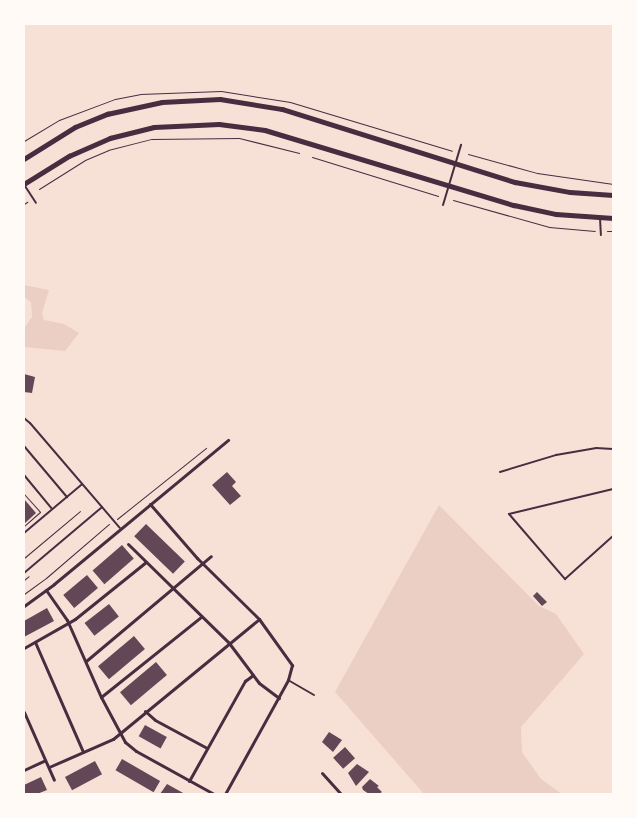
<!DOCTYPE html>
<style>
body{margin:0}
#map{position:relative;width:637px;height:818px;overflow:hidden;background:#f7e1d7;font-family:"PT Sans Narrow",sans-serif}
div>[style]{position:absolute}
.green>*{inset:0;background:#ebcfc5}
.building>*{inset:0;background:#644757;transform-origin:0 0}
.path>*{height:1px;margin:-0.5px;padding:0 0.5px;transform-origin:0.5px;border-radius:0.5px;background:#4a2c40}
.service>*{height:2px;margin:-1px;padding:0 1px;transform-origin:1px;border-radius:1px;background:#4a2c40}
.minor>*{height:3px;margin:-1.5px;padding:0 1.5px;transform-origin:1.5px;border-radius:1.5px;background:#4a2c40}
.secondary>*{height:4.5px;margin:-2.25px;padding:0 2.25px;transform-origin:2.25px;border-radius:2.25px;background:#4a2c40}
span{translate:-50% -50%;white-space:nowrap;text-align:center;line-height:1.15;-webkit-text-stroke:5px #fffaf5;paint-order:stroke}
.frame{position:absolute;inset:0;border:25px solid #fffaf5;pointer-events:none}
</style>
<div id="map">
<div class="green">
<div style="clip-path:polygon(24px 285px,49px 290px,42px 313px,44px 320px,64px 324px,79px 333px,65px 351px,24px 347px,24px 328px,32px 317px,31px 302px,24px 297px)"></div>
<div style="clip-path:polygon(439px 505px,539px 606px,556px 614px,584px 654px,521px 727px,522px 752px,541px 779px,562px 794px,424px 794px,335px 692px)"></div>
</div>
<div class="building">
<div style="clip-path:polygon(24px 374px,35px 377px,32px 393px,24px 392px)"></div>
<div style="clip-path:polygon(227px 472px,236px 482px,232px 486px,241px 496px,230px 505px,212px 485px)"></div>
<div style="clip-path:polygon(24px 499px,36px 513px,24px 524px)"></div>
<div style="left:146px;top:524px;width:54px;height:17px;rotate:44deg"></div>
<div style="left:122px;top:545px;width:18px;height:39px;rotate:49deg"></div>
<div style="left:87px;top:575px;width:17px;height:31px;rotate:50deg"></div>
<div style="clip-path:polygon(537px 592px,547px 602px,542px 606px,533px 596px)"></div>
<div style="left:109px;top:604px;width:16px;height:31px;rotate:52deg"></div>
<div style="clip-path:polygon(47px 608px,54px 621px,24px 637px,24px 621px)"></div>
<div style="left:134px;top:636px;width:17px;height:47px;rotate:50deg"></div>
<div style="left:156px;top:662px;width:17px;height:47px;rotate:50deg"></div>
<div style="left:145px;top:725px;width:25px;height:13px;rotate:29deg"></div>
<div style="clip-path:polygon(329px 732px,342px 740px,333px 752px,322px 742px)"></div>
<div style="left:345px;top:747px;width:15px;height:16px;rotate:48deg"></div>
<div style="left:122px;top:759px;width:44px;height:13px;rotate:30deg"></div>
<div style="left:95px;top:761px;width:15px;height:34px;rotate:62deg"></div>
<div style="clip-path:polygon(357px 764px,369px 772px,356px 786px,348px 773px)"></div>
<div style="clip-path:polygon(41px 777px,47px 790px,37px 794px,24px 794px,24px 785px)"></div>
<div style="clip-path:polygon(370px 779px,379px 786px,377px 787px,382px 792px,379px 794px,369px 794px,363px 790px,362px 787px)"></div>
<div style="clip-path:polygon(167px 784px,185px 794px,160px 794px)"></div>
</div>
<div class="path">
<div style="left:24px;top:141px;width:41px;rotate:-31deg"></div>
<div style="left:59px;top:120px;width:60px;rotate:-20.6deg"></div>
<div style="left:115px;top:99px;width:25px;rotate:-11deg"></div>
<div style="left:140px;top:94px;width:81px;rotate:-2.1deg"></div>
<div style="left:221px;top:91px;width:70px;rotate:9.1deg"></div>
<div style="left:290px;top:102px;width:169px;rotate:16.8deg"></div>
<div style="left:468px;top:154px;width:72px;rotate:15.4deg"></div>
<div style="left:537px;top:173px;width:77px;rotate:8.2deg"></div>
<div style="left:312px;top:157px;width:132px;rotate:17.2deg"></div>
<div style="left:39px;top:189px;width:54px;rotate:-32.2deg"></div>
<div style="left:85px;top:160px;width:25px;rotate:-23deg"></div>
<div style="left:108px;top:150px;width:44px;rotate:-14.3deg"></div>
<div style="left:151px;top:139px;width:88px;rotate:-0.7deg"></div>
<div style="left:239px;top:138px;width:62px;rotate:14deg"></div>
<div style="left:453px;top:200px;width:100px;rotate:15.7deg"></div>
<div style="left:549px;top:227px;width:46px;rotate:5deg"></div>
<div style="left:24px;top:204px;width:4px;rotate:-34deg"></div>
<div style="left:607px;top:231px;width:6px"></div>
<div style="left:24px;top:494px;width:24px;rotate:48deg"></div>
<div style="left:40px;top:512px;width:21px;rotate:139deg"></div>
<div style="left:117px;top:519px;width:114px;rotate:-38.6deg"></div>
<div style="left:24px;top:558px;width:73px;rotate:-40deg"></div>
<div style="left:24px;top:580px;width:6px;rotate:-39deg"></div>
<div style="left:24px;top:594px;width:27px;rotate:-36deg"></div>
<div style="left:46px;top:578px;width:83px;rotate:-40.6deg"></div>
</div>
<div class="service">
<div style="left:25px;top:186px;width:20px;rotate:57deg"></div>
<div style="left:443px;top:205px;width:63px;rotate:-73.3deg"></div>
<div style="left:600px;top:218px;width:17px;rotate:87deg"></div>
<div style="left:24px;top:418px;width:8px;rotate:40deg"></div>
<div style="left:30px;top:423px;width:138px;rotate:49.4deg"></div>
<div style="left:24px;top:446px;width:67px;rotate:49.9deg"></div>
<div style="left:500px;top:472px;width:59px;rotate:-16.9deg"></div>
<div style="left:556px;top:455px;width:41px;rotate:-9.9deg"></div>
<div style="left:596px;top:448px;width:17px;rotate:3deg"></div>
<div style="left:24px;top:475px;width:44px;rotate:50.5deg"></div>
<div style="left:613px;top:489px;width:107px;rotate:166.5deg"></div>
<div style="left:509px;top:514px;width:86px;rotate:49.3deg"></div>
<div style="left:565px;top:579px;width:64px;rotate:-41.9deg"></div>
<div style="left:24px;top:533px;width:75px;rotate:-40.1deg"></div>
<div style="left:24px;top:573px;width:102px;rotate:-40.2deg"></div>
<div style="left:288px;top:680px;width:30px;rotate:30deg"></div>
</div>
<div class="minor">
<div style="left:150px;top:504px;width:72px;rotate:49deg"></div>
<div style="left:197px;top:558px;width:87px;rotate:44.5deg"></div>
<div style="left:259px;top:619px;width:57px;rotate:54.3deg"></div>
<div style="left:292px;top:665px;width:16px;rotate:105deg"></div>
<div style="left:288px;top:680px;width:130px;rotate:118.9deg"></div>
<div style="left:128px;top:544px;width:141px;rotate:44.4deg"></div>
<div style="left:229px;top:643px;width:50px;rotate:53.1deg"></div>
<div style="left:259px;top:683px;width:25px;rotate:37deg"></div>
<div style="left:46px;top:590px;width:37px;rotate:55deg"></div>
<div style="left:67px;top:620px;width:84px;rotate:66.2deg"></div>
<div style="left:101px;top:697px;width:51px;rotate:61.9deg"></div>
<div style="left:125px;top:742px;width:14px;rotate:39deg"></div>
<div style="left:136px;top:751px;width:89px;rotate:28.9deg"></div>
<div style="left:24px;top:606px;width:37px;rotate:-36deg"></div>
<div style="left:54px;top:584px;width:226px;rotate:-39.6deg"></div>
<div style="left:35px;top:642px;width:120px;rotate:66.4deg"></div>
<div style="left:24px;top:648px;width:59px;rotate:-29.6deg"></div>
<div style="left:75px;top:619px;width:91px;rotate:-38.8deg"></div>
<div style="left:86px;top:661px;width:163px;rotate:-40deg"></div>
<div style="left:101px;top:697px;width:129px;rotate:-38.7deg"></div>
<div style="left:145px;top:711px;width:13px;rotate:42deg"></div>
<div style="left:155px;top:720px;width:59px;rotate:28.3deg"></div>
<div style="left:24px;top:712px;width:74px;rotate:66.2deg"></div>
<div style="left:49px;top:767px;width:70px;rotate:-23.6deg"></div>
<div style="left:113px;top:739px;width:189px;rotate:-39.4deg"></div>
<div style="left:24px;top:770px;width:23px;rotate:-25deg"></div>
<div style="left:322px;top:773px;width:28px;rotate:48deg"></div>
<div style="left:189px;top:781px;width:115px;rotate:-60.8deg"></div>
<div style="left:245px;top:681px;width:10px;rotate:-37deg"></div>
</div>
<div class="secondary">
<div style="left:24px;top:159px;width:60px;rotate:-32.1deg"></div>
<div style="left:75px;top:127px;width:35px;rotate:-22deg"></div>
<div style="left:107px;top:114px;width:56px;rotate:-12.3deg"></div>
<div style="left:162px;top:102px;width:58px;rotate:-3deg"></div>
<div style="left:220px;top:99px;width:63px;rotate:9.2deg"></div>
<div style="left:282px;top:109px;width:244px;rotate:17.4deg"></div>
<div style="left:515px;top:182px;width:56px;rotate:10.3deg"></div>
<div style="left:570px;top:192px;width:43px;rotate:4deg"></div>
<div style="left:24px;top:184px;width:53px;rotate:-31.9deg"></div>
<div style="left:69px;top:156px;width:45px;rotate:-23.7deg"></div>
<div style="left:110px;top:138px;width:45px;rotate:-14deg"></div>
<div style="left:154px;top:127px;width:65px;rotate:-2.6deg"></div>
<div style="left:219px;top:124px;width:46px;rotate:7.4deg"></div>
<div style="left:265px;top:130px;width:260px;rotate:16.8deg"></div>
<div style="left:514px;top:205px;width:43px;rotate:12.1deg"></div>
<div style="left:556px;top:214px;width:57px;rotate:4deg"></div>
</div>
<div class="frame"></div>
</div>
